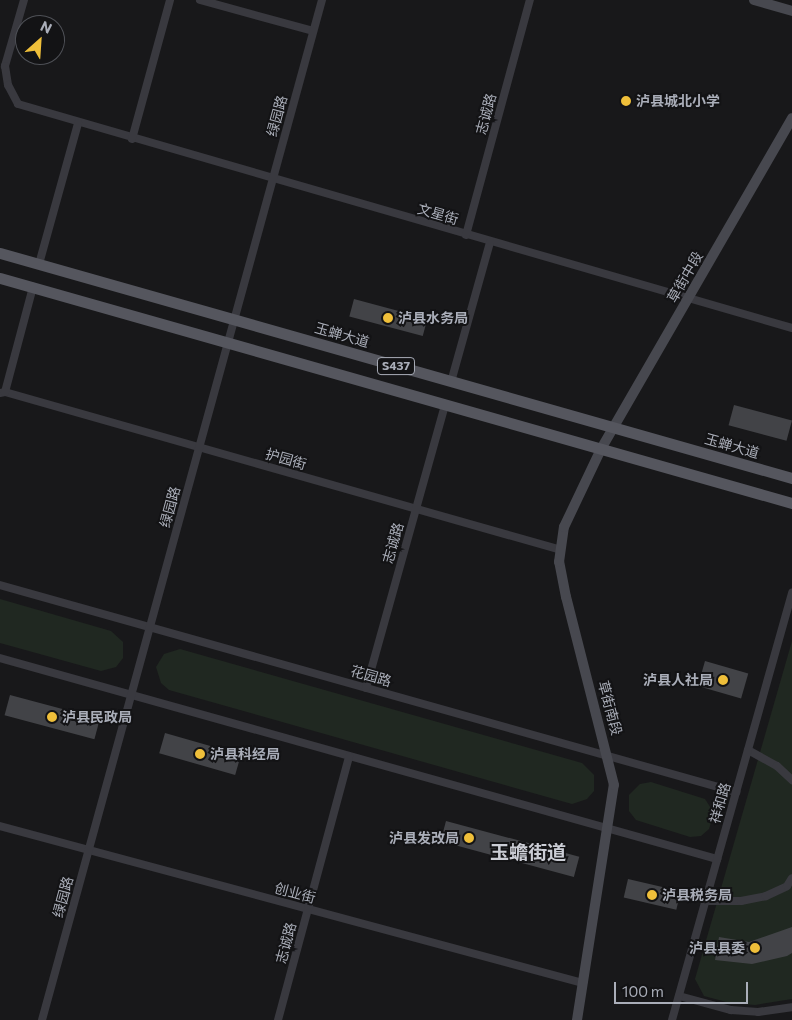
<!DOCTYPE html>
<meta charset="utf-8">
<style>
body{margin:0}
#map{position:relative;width:792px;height:1020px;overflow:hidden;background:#18181a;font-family:Commissioner,"Noto Sans SC",sans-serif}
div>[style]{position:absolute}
.green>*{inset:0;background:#202821}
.building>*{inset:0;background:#424347;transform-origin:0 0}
.minor>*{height:8px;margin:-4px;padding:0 4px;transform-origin:4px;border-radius:4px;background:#39393f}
.secondary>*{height:10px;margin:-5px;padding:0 5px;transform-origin:5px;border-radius:5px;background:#47484f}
.primary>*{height:11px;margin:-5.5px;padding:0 5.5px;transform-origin:5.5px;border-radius:5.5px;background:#55565e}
.dots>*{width:14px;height:14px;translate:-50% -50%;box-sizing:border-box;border:2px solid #131315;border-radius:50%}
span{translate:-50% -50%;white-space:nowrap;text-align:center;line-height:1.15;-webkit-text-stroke:4px #131315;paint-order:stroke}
.shield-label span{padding:1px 4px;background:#131315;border:1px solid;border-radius:4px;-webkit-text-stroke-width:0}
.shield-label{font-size:12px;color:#aaaeb9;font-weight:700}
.poi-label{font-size:14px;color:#aaaeb9;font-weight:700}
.left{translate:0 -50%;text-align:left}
.right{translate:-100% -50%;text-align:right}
.street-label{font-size:14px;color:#aaaeb9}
.district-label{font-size:19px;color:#cbcdd5;font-weight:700}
.north{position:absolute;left:15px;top:15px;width:50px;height:50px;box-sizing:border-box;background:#131315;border:1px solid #4f5157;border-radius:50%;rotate:26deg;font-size:14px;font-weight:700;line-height:20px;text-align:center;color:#aaaeb9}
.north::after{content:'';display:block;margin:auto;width:18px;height:22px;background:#efbf3a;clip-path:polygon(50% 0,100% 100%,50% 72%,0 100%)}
.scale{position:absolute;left:614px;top:982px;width:134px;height:22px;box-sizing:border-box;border:2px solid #aaaeb9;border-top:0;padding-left:6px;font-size:15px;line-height:18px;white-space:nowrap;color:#aaaeb9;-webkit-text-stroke:4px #131315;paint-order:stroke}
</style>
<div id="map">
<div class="green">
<div style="clip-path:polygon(0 599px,111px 631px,123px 642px,123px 658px,116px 667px,101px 671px,0 643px)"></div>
<div style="clip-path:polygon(792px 641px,792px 999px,755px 1005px,730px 1003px,704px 996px,695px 979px)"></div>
<div style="clip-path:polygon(180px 649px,582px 763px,594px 775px,594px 791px,587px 799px,572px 804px,169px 690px,161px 683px,156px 667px,164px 654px)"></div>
<div style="clip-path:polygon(651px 782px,705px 799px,714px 813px,709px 829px,701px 836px,690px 837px,636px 820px,629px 811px,629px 795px,640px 784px)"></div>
</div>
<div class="building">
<div style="left:354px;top:299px;width:76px;height:18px;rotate:15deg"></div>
<div style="left:734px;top:405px;width:60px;height:21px;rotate:15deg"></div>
<div style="left:705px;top:661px;width:45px;height:26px;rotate:16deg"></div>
<div style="left:10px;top:695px;width:93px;height:21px;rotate:15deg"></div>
<div style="left:165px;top:733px;width:79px;height:21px;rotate:16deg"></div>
<div style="left:446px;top:821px;width:138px;height:21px;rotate:15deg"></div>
<div style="left:628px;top:879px;width:54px;height:19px;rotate:13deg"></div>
<div style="clip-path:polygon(792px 927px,792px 953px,787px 956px,752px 964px,715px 960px,719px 937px,749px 942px)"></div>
</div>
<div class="minor">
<div style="left:24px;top:0;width:69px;rotate:106.1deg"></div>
<div style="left:5px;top:66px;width:19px;rotate:81deg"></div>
<div style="left:8px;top:85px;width:21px;rotate:62deg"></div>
<div style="left:18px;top:104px;width:806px;rotate:16.14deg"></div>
<div style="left:200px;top:0;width:117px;rotate:15.3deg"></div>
<div style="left:132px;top:139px;width:144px;rotate:-74.7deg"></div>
<div style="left:466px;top:235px;width:244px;rotate:-74.8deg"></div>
<div style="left:39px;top:264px;width:146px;rotate:-74.5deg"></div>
<div style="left:451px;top:382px;width:145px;rotate:-74.4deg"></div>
<div style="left:5px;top:392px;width:578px;rotate:15.86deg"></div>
<div style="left:0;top:393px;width:5px;rotate:-11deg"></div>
<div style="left:5px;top:392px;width:109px;rotate:-75.1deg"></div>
<div style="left:0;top:585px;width:765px;rotate:15.71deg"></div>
<div style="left:0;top:658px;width:745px;rotate:15.66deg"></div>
<div style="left:366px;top:688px;width:294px;rotate:-74.4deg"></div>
<div style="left:748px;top:750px;width:33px;rotate:29deg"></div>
<div style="left:777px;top:766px;width:21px;rotate:43deg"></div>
<div style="left:0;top:826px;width:604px;rotate:15.07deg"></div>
<div style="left:705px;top:901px;width:36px"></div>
<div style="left:741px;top:901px;width:25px;rotate:-11deg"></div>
<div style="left:766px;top:896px;width:23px;rotate:-25deg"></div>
<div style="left:787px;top:886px;width:9px;rotate:-58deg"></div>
<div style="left:679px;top:996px;width:54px;rotate:15.1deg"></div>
<div style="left:731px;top:1010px;width:27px;rotate:4deg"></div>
<div style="left:758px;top:1012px;width:34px;rotate:-8deg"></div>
<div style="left:42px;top:1020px;width:1058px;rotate:-74.65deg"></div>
<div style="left:278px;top:1020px;width:273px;rotate:-74.9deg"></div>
<div style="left:672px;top:1020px;width:444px;rotate:-74.3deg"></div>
</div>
<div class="secondary">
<div style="left:754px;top:0;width:40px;rotate:16deg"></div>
<div style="left:577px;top:1020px;width:238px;rotate:-81.1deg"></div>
<div style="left:614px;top:785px;width:194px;rotate:-104.3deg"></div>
<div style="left:566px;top:597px;width:36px;rotate:-101deg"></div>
<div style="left:559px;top:562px;width:35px;rotate:-82deg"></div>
<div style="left:564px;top:527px;width:86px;rotate:-64.6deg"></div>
<div style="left:601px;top:449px;width:382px;rotate:-60deg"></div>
</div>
<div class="primary">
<div style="left:0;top:253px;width:823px;rotate:15.86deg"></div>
<div style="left:0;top:278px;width:823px;rotate:15.86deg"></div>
</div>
<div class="dots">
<div style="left:626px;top:101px;background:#efbf3a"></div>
<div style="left:388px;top:318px;background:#efbf3a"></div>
<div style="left:723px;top:680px;background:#efbf3a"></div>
<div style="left:52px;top:717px;background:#efbf3a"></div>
<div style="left:200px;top:754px;background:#efbf3a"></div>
<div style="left:469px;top:838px;background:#efbf3a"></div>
<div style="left:652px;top:895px;background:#efbf3a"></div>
<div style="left:755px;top:948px;background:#efbf3a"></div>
</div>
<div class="shield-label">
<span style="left:396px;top:366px">S437</span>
</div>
<div class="poi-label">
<span class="left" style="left:636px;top:101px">泸县城北小学</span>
<span class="left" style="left:398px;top:318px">泸县水务局</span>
<span class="right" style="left:713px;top:680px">泸县人社局</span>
<span class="left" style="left:62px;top:717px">泸县民政局</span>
<span class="left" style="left:210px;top:754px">泸县科经局</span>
<span class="right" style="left:459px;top:838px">泸县发改局</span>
<span class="left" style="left:662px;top:895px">泸县税务局</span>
<span class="right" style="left:745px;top:948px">泸县县委</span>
</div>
<div class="street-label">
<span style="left:486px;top:114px;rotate:-75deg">志诚路</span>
<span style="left:277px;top:116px;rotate:-75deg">绿园路</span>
<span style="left:438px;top:214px;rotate:16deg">文星街</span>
<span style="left:685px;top:277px;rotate:-60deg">草街中段</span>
<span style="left:342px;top:335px;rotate:16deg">玉蝉大道</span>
<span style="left:732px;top:446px;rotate:16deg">玉蝉大道</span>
<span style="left:286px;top:459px;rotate:16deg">护园街</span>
<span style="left:170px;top:507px;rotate:-75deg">绿园路</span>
<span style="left:393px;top:543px;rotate:-74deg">志诚路</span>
<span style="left:371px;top:676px;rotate:16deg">花园路</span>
<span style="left:610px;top:708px;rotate:75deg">草街南段</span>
<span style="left:720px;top:803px;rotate:-74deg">祥和路</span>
<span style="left:295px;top:893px;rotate:15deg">创业街</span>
<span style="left:63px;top:897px;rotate:-75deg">绿园路</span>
<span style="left:286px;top:943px;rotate:-75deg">志诚路</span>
</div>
<div class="district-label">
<span style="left:528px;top:852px">玉蟾街道</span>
</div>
<div class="north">N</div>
<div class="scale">100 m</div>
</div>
